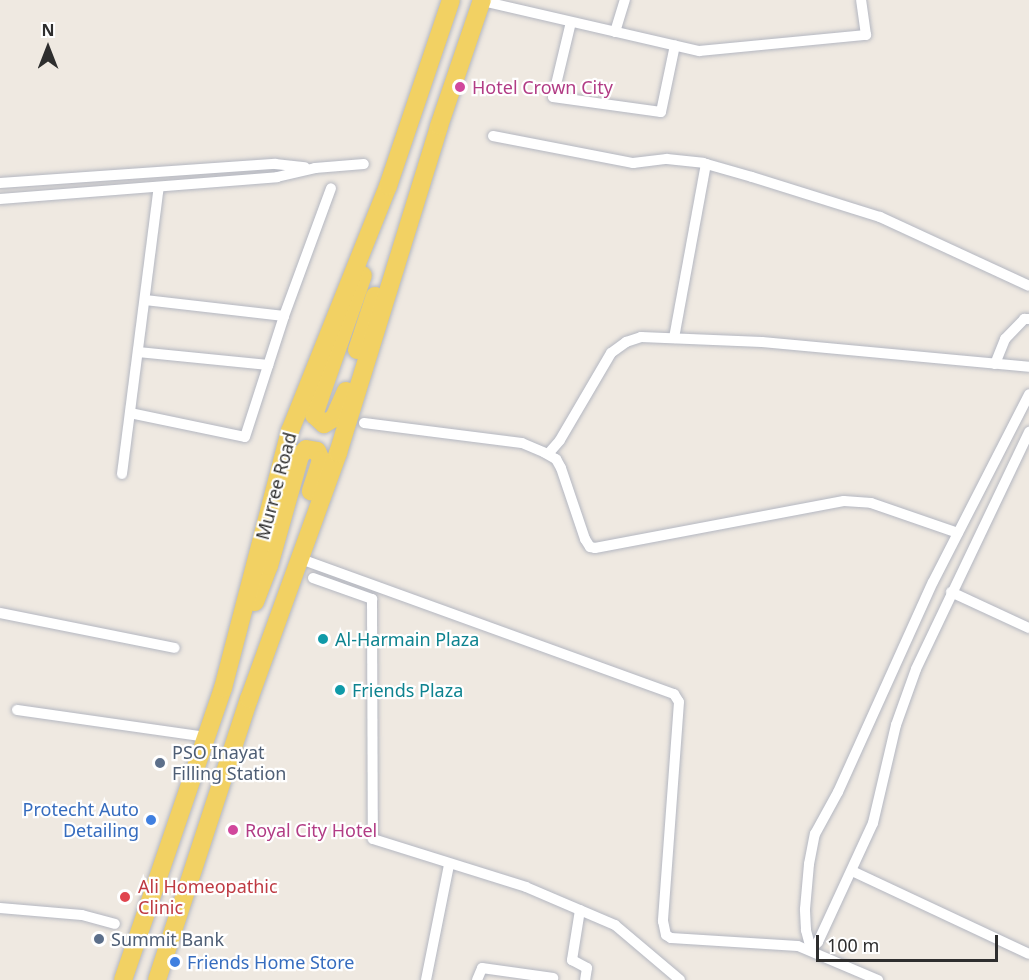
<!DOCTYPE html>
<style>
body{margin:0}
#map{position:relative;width:1029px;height:980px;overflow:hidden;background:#efe9e1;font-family:"Noto Sans",sans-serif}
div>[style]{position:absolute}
.roads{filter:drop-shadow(0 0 2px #b4b7c1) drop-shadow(0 0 2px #b4b7c1)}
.street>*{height:10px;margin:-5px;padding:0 5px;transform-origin:5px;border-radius:5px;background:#fff}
.primary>*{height:18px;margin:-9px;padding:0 9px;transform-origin:9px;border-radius:9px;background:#f2d163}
.dots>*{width:16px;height:16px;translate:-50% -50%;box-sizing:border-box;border:3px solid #fff;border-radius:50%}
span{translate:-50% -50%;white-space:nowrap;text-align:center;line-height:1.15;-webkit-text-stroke:4.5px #fff;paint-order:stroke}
.hotel-label{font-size:18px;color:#b23c85}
.left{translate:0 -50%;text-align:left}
.street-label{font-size:18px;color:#2e2e2e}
.culture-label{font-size:18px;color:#0d838f}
.service-label{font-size:18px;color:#4e5e75}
.shop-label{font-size:18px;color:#366cbe}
.right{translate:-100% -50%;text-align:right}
.health-label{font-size:18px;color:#be3a42}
.north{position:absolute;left:18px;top:18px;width:60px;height:60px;-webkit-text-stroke:4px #fff;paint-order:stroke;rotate:0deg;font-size:16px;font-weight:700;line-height:24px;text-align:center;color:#2e2e2e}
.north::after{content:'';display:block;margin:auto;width:21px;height:27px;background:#2e2e2e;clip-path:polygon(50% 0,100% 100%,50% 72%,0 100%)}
.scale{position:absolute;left:816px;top:935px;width:182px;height:27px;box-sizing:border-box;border:3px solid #2e2e2e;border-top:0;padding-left:8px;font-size:18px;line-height:21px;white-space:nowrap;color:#2e2e2e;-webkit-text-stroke:4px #fff;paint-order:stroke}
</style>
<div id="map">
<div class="roads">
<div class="street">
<div style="left:482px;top:1px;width:223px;rotate:13deg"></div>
<div style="left:699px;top:51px;width:168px;rotate:-5.5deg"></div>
<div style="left:866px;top:35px;width:35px;rotate:-98deg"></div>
<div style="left:571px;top:22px;width:77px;rotate:103.5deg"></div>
<div style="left:553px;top:97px;width:109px;rotate:7.9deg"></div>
<div style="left:661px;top:112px;width:68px;rotate:-78.2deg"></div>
<div style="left:615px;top:32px;width:34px;rotate:-73deg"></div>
<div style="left:493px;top:136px;width:143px;rotate:10.9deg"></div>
<div style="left:633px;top:163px;width:34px;rotate:-7deg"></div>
<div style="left:667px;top:159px;width:36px;rotate:6deg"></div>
<div style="left:703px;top:163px;width:51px;rotate:15.9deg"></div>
<div style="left:752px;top:177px;width:134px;rotate:17.4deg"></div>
<div style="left:880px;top:217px;width:164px;rotate:24.8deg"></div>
<div style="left:0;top:183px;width:276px;rotate:-4deg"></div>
<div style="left:275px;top:164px;width:30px;rotate:6deg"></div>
<div style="left:0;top:199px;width:278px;rotate:-4.5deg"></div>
<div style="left:277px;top:177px;width:39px;rotate:-13deg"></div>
<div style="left:315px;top:168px;width:49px;rotate:-4.7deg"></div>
<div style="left:145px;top:300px;width:140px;rotate:6.6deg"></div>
<div style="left:674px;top:338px;width:177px;rotate:-79.6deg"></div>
<div style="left:138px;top:352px;width:131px;rotate:5.7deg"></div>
<div style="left:995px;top:364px;width:27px;rotate:-68deg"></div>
<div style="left:1005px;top:339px;width:28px;rotate:-46deg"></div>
<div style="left:1024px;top:319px;width:5px"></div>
<div style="left:130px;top:413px;width:117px;rotate:11.8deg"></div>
<div style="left:245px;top:437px;width:127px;rotate:-72.1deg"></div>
<div style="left:284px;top:316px;width:136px;rotate:-69.8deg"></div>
<div style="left:364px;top:423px;width:159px;rotate:7.2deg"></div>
<div style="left:522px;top:443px;width:25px;rotate:23deg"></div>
<div style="left:545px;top:453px;width:13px;rotate:29deg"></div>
<div style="left:556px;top:459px;width:10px;rotate:61deg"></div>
<div style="left:561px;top:468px;width:75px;rotate:71.3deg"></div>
<div style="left:585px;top:539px;width:9px;rotate:58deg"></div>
<div style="left:590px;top:547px;width:5px;rotate:11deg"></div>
<div style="left:595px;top:548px;width:253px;rotate:-10.7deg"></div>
<div style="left:844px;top:501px;width:27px;rotate:4deg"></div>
<div style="left:871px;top:503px;width:92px;rotate:19deg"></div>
<div style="left:548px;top:454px;width:18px;rotate:-49deg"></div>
<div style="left:560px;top:440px;width:101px;rotate:-59.6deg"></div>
<div style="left:611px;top:353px;width:19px;rotate:-36deg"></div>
<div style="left:626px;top:342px;width:16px;rotate:-18deg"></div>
<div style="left:641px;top:337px;width:121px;rotate:2.4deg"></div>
<div style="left:762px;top:342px;width:268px;rotate:5.3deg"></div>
<div style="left:122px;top:474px;width:289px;rotate:-82.7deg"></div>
<div style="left:298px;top:558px;width:400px;rotate:19.9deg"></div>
<div style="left:674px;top:694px;width:9px;rotate:58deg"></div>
<div style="left:679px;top:702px;width:220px;rotate:94.2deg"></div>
<div style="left:663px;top:921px;width:14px;rotate:78deg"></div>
<div style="left:666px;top:935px;width:6px;rotate:31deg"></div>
<div style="left:671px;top:938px;width:127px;rotate:3.6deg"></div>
<div style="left:798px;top:946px;width:87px;rotate:23deg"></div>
<div style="left:313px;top:578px;width:63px;rotate:19.6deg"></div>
<div style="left:372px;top:599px;width:240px;rotate:89.8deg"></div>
<div style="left:373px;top:839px;width:160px;rotate:17.4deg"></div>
<div style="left:526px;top:887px;width:97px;rotate:23.1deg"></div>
<div style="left:615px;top:925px;width:85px;rotate:40.2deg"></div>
<div style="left:951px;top:592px;width:86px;rotate:24.8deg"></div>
<div style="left:0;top:613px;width:178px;rotate:11.3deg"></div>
<div style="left:17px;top:710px;width:191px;rotate:8.1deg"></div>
<div style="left:852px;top:871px;width:195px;rotate:25.1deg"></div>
<div style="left:0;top:908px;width:82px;rotate:4.9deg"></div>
<div style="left:82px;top:915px;width:34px;rotate:15deg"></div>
<div style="left:580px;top:910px;width:51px;rotate:99.1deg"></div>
<div style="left:572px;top:960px;width:17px;rotate:28deg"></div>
<div style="left:587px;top:968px;width:12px;rotate:99deg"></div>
<div style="left:811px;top:949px;width:20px;rotate:-105deg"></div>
<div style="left:806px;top:930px;width:21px;rotate:-93deg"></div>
<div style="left:805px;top:909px;width:45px;rotate:-84.9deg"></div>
<div style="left:809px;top:864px;width:31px;rotate:-79deg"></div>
<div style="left:815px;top:834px;width:48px;rotate:-61.3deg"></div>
<div style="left:838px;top:792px;width:230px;rotate:-65.7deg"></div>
<div style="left:933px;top:582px;width:211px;rotate:-62.9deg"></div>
<div style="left:811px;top:949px;width:10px;rotate:-45deg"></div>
<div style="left:818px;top:942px;width:131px;rotate:-65.2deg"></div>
<div style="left:873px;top:823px;width:101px;rotate:-76.8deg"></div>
<div style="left:896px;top:725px;width:59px;rotate:-70.3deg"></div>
<div style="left:916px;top:669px;width:263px;rotate:-64.5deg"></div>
<div style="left:426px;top:980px;width:117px;rotate:-78.7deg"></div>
<div style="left:477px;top:980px;width:13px;rotate:-67deg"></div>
<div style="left:482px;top:968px;width:72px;rotate:8deg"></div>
</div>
<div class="primary">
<div style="left:357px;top:350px;width:57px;rotate:-71.6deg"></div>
<div style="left:346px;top:391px;width:30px;rotate:114deg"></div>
<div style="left:334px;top:418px;width:12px;rotate:149deg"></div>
<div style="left:324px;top:424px;width:13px;rotate:-138deg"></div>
<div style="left:314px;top:415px;width:148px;rotate:-70.7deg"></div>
<div style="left:255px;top:602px;width:39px;rotate:-69deg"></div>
<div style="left:269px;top:566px;width:114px;rotate:-74.3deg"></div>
<div style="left:300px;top:456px;width:9px;rotate:-49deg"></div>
<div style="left:306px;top:449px;width:11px;rotate:10deg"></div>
<div style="left:317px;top:451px;width:10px;rotate:66deg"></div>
<div style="left:321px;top:460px;width:33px;rotate:108deg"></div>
<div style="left:123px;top:980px;width:309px;rotate:-71.1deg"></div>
<div style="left:223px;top:688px;width:266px;rotate:-75.4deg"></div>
<div style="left:290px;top:431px;width:264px;rotate:-68.2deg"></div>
<div style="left:388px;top:186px;width:196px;rotate:-71.3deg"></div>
<div style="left:157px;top:980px;width:296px;rotate:-71.9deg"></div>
<div style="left:249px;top:699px;width:262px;rotate:-70.1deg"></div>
<div style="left:338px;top:453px;width:342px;rotate:-72.8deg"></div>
<div style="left:439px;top:126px;width:133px;rotate:-71.2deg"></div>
</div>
</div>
<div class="dots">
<div style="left:460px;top:87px;background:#d1479c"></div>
<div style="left:323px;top:639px;background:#0f9aa8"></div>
<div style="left:340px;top:690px;background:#0f9aa8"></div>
<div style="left:160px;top:763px;background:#5c6f8a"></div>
<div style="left:151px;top:820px;background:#3f7fe0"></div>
<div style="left:233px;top:830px;background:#d1479c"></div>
<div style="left:125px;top:897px;background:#e0444e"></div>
<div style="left:99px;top:939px;background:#5c6f8a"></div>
<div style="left:175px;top:962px;background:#3f7fe0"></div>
</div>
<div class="hotel-label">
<span class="left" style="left:472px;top:87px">Hotel Crown City</span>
<span class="left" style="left:245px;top:830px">Royal City Hotel</span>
</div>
<div class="street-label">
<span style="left:276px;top:486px;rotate:-75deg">Murree Road</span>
</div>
<div class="culture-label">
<span class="left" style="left:335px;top:639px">Al-Harmain Plaza</span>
<span class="left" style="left:352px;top:690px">Friends Plaza</span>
</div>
<div class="service-label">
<span class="left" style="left:172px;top:763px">PSO Inayat<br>Filling Station</span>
<span class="left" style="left:111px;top:939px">Summit Bank</span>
</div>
<div class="shop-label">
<span class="right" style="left:139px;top:820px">Protecht Auto<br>Detailing</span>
<span class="left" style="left:187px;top:962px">Friends Home Store</span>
</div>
<div class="health-label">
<span class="left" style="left:138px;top:897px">Ali Homeopathic<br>Clinic</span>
</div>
<div class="north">N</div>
<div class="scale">100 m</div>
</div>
